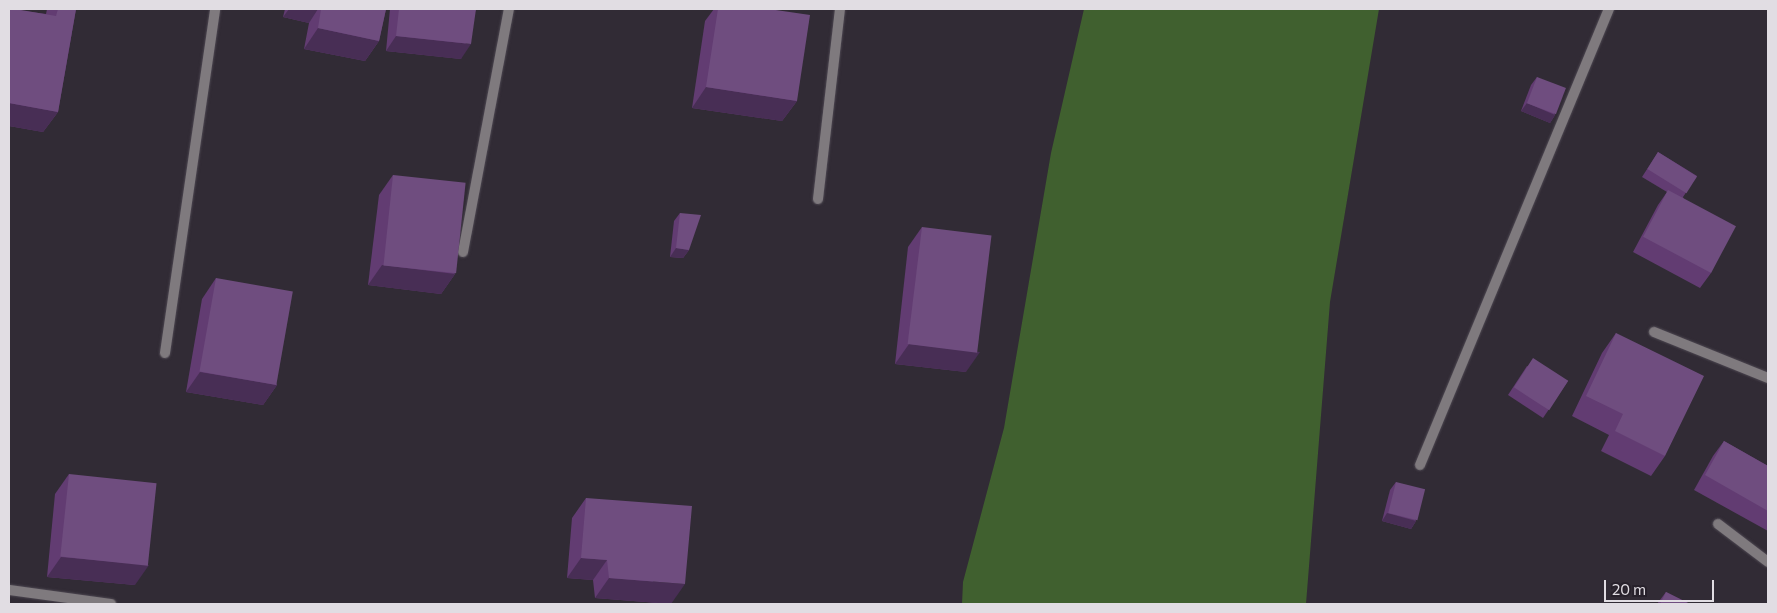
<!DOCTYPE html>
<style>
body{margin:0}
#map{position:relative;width:1777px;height:613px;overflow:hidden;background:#312b35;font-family:Commissioner,sans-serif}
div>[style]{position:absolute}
.green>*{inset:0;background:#40602f}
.roads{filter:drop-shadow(0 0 1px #4d4751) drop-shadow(0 0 1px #4d4751)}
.street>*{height:10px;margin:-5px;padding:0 5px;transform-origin:5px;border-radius:5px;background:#7f7a7e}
.wall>*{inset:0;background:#623c72}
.shaded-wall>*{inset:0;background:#482e55}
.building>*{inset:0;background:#6f4d7f;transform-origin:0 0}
span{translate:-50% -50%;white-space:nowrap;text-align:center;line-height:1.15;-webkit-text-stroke:5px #27212b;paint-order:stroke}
.frame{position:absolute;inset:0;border:10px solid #e1dde3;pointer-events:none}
.scale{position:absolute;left:1604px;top:580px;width:110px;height:22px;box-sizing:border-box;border:2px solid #e1dde3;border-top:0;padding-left:6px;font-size:15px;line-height:18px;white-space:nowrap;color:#e1dde3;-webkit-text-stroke:4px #27212b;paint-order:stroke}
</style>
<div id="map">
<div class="green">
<div style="clip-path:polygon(1084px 9px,1379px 9px,1330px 302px,1306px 604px,962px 604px,963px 582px,1004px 428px,1051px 153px)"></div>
</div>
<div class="roads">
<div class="street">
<div style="left:818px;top:199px;width:191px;rotate:-83.4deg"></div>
<div style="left:463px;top:252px;width:247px;rotate:-79.3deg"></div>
<div style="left:1654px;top:332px;width:123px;rotate:22deg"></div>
<div style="left:165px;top:353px;width:348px;rotate:-81.7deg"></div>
<div style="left:1420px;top:465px;width:494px;rotate:-67.5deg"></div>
<div style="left:1718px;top:524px;width:63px;rotate:37.2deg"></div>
<div style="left:9px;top:590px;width:103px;rotate:7.8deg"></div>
</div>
</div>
<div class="wall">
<div style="clip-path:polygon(9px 9px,46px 14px,47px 9px,76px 9px,58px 112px,43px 132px,9px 126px)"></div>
<div style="clip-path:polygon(285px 9px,386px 9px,379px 41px,365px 61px,304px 49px,309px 23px,283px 17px)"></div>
<div style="clip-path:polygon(390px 9px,476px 9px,461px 59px,386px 51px)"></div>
<div style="clip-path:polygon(714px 9px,769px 9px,797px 101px,782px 121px,692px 108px,705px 21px)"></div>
<div style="clip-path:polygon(1537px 77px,1555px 115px,1550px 123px,1521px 111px,1531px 85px)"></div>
<div style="clip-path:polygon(1658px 152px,1697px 176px,1683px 197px,1711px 273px,1700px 288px,1633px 252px,1658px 205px,1667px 192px,1642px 177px)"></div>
<div style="clip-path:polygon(393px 175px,455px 274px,441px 294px,368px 285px,379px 195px)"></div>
<div style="clip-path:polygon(680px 213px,689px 250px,683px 258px,670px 257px,674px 221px)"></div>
<div style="clip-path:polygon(922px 227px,966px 372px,895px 364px,908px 247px)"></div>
<div style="clip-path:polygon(216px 278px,277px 385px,263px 405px,186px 392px,202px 299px)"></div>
<div style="clip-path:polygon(1616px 333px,1665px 456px,1651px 476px,1601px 451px,1609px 435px,1572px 416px,1602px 353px)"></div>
<div style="clip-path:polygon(1527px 366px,1568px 381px,1543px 418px,1508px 395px)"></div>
<div style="clip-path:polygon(1724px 441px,1768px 466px,1768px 531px,1694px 490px,1713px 456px)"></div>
<div style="clip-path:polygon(69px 474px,135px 585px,47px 577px,55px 494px)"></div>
<div style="clip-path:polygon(1396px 482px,1416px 521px,1411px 529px,1382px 521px,1390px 490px)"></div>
<div style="clip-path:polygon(586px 498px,671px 604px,595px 598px,593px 580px,567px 578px,572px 518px)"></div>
<div style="clip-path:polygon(1666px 592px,1690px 604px,1657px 604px)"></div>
</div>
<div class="shaded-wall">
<div style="clip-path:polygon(289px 9px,318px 9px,309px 23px,283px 17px)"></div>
<div style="clip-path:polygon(318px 28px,379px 41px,365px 61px,304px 49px)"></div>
<div style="clip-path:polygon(396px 36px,471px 44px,461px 59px,386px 51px)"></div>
<div style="clip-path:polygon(706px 87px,797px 101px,782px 121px,692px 108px)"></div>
<div style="clip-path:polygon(9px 103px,58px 112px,43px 132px,9px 126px)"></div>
<div style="clip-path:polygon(1527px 103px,1555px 115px,1550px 123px,1521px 111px)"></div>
<div style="clip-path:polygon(676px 248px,689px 250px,683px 258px,670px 257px)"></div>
<div style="clip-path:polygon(382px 265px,455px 274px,441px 294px,368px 285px)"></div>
<div style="clip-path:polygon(909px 344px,980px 352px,966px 372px,895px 364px)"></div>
<div style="clip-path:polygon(200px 372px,277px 385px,263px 405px,186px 392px)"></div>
<div style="clip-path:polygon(1387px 513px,1416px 521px,1411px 529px,1382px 521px)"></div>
<div style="clip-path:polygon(61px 557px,149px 565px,135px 585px,47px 577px)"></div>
<div style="clip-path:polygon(581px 558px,607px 560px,593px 580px,567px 578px)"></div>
<div style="clip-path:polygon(609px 578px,685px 584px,671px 604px,595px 598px)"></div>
</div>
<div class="building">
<div style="clip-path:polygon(9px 9px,15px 9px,56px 16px,58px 9px,76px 9px,58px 112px,9px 103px)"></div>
<div style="clip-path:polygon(321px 9px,386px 9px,379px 41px,318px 28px)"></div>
<div style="clip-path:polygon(399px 9px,476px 9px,471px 44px,396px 36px)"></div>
<div style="clip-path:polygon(718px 9px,769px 9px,810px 15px,797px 101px,706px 87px)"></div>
<div style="left:1537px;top:77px;width:31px;height:28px;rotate:21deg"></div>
<div style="left:1658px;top:152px;width:46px;height:20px;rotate:32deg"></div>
<div style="left:393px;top:175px;width:73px;height:91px;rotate:6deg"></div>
<div style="left:1668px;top:190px;width:77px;height:53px;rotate:28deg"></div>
<div style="clip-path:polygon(680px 213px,701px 215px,689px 250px,676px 248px)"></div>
<div style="left:922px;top:227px;width:70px;height:118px;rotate:7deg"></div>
<div style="left:216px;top:278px;width:78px;height:95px;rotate:10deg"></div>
<div style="clip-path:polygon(1616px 333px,1704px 376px,1665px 456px,1615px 431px,1623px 414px,1586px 396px)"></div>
<div style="left:1533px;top:358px;width:42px;height:35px;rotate:33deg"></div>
<div style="clip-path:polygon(1724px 441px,1768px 466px,1768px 511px,1705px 475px)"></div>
<div style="left:69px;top:474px;width:88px;height:83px;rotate:6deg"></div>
<div style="left:1396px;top:482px;width:30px;height:32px;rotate:14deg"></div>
<div style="clip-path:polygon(586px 498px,692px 506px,685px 584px,609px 578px,607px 560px,581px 558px)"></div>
<div style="clip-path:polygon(1666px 592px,1690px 604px,1660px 604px)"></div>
</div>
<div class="frame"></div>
<div class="scale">20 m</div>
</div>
